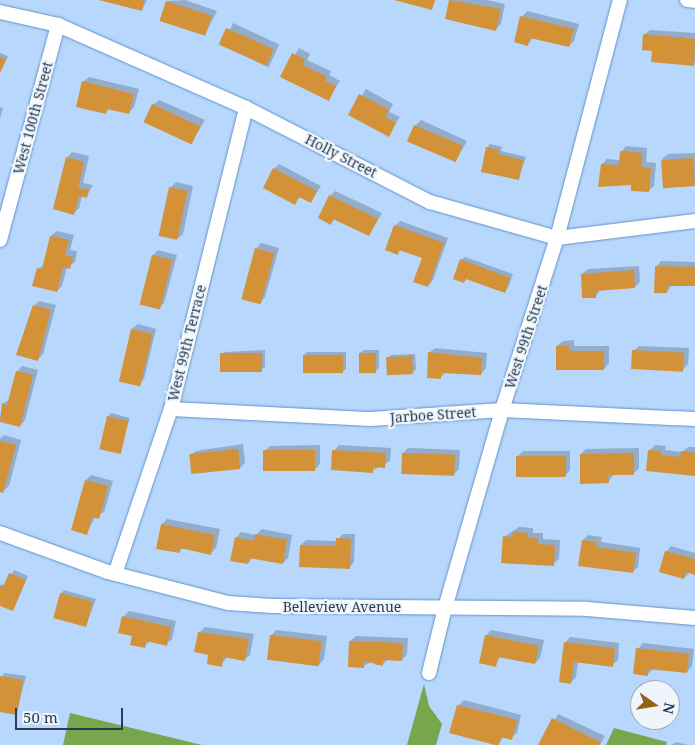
<!DOCTYPE html>
<style>
body{margin:0}
#map{position:relative;width:695px;height:745px;overflow:hidden;background:#b7d7fc;font-family:"Noto Serif",serif}
div>[style]{position:absolute}
.forest>*{inset:0;background:#78a64d}
.shadow>*{inset:0;background:#0003;transform-origin:0 0}
.building>*{inset:0;background:#d39238;transform-origin:0 0}
.roads{filter:drop-shadow(0 0 1px #5f92cb) drop-shadow(0 0 1px #5f92cb)}
.street>*{height:14px;margin:-7px;padding:0 7px;transform-origin:7px;border-radius:7px;background:#fff}
span{translate:-50% -50%;white-space:nowrap;text-align:center;line-height:1.15;-webkit-text-stroke:4.5px #f0f5fb;paint-order:stroke}
.street-label{font-size:14px;color:#273d55}
.north{position:absolute;left:630px;top:680px;width:50px;height:50px;box-sizing:border-box;background:#f0f5fb;border:1px solid #a0abb9;border-radius:50%;rotate:103deg;font-size:14px;font-weight:700;line-height:20px;text-align:center;color:#273d55}
.north::after{content:'';display:block;margin:auto;width:18px;height:22px;background:#946214;clip-path:polygon(50% 0,100% 100%,50% 72%,0 100%)}
.scale{position:absolute;left:15px;top:708px;width:108px;height:22px;box-sizing:border-box;border:2px solid #273d55;border-top:0;padding-left:6px;font-size:15px;line-height:18px;white-space:nowrap;color:#273d55;-webkit-text-stroke:4px #f0f5fb;paint-order:stroke}
</style>
<div id="map">
<div class="forest">
<div style="clip-path:polygon(424px 684px,429px 706px,442px 724px,436px 745px,407px 745px)"></div>
<div style="clip-path:polygon(70px 713px,202px 745px,63px 745px)"></div>
<div style="clip-path:polygon(614px 728px,667px 742px,666px 745px,606px 745px)"></div>
</div>
<div class="shadow">
<div style="clip-path:polygon(100px 0,147px 0,142px 10px)"></div>
<div style="clip-path:polygon(185px 0,217px 11px,206px 33px,167px 1px)"></div>
<div style="clip-path:polygon(450px 0,487px 0,505px 4px,501px 24px,496px 29px,446px 18px)"></div>
<div style="clip-path:polygon(527px 11px,579px 24px,574px 41px,569px 46px,534px 37px,528px 44px,522px 17px)"></div>
<div style="left:233px;top:23px;width:51px;height:25px;rotate:25deg"></div>
<div style="clip-path:polygon(650px 30px,695px 33px,695px 63px,653px 50px,644px 35px)"></div>
<div style="clip-path:polygon(299px 48px,310px 54px,307px 60px,331px 71px,329px 75px,340px 81px,328px 99px,282px 77px)"></div>
<div style="clip-path:polygon(0 53px,8px 56px,0 73px)"></div>
<div style="clip-path:polygon(89px 77px,139px 89px,134px 107px,129px 113px,110px 108px,105px 113px,83px 82px)"></div>
<div style="clip-path:polygon(366px 89px,393px 104px,389px 112px,400px 117px,388px 135px,350px 115px)"></div>
<div style="clip-path:polygon(159px 100px,205px 120px,192px 142px,153px 105px)"></div>
<div style="clip-path:polygon(0 107px,3px 108px,0 119px)"></div>
<div style="clip-path:polygon(421px 120px,467px 141px,455px 162px,415px 126px)"></div>
<div style="clip-path:polygon(490px 144px,502px 147px,501px 151px,526px 157px,519px 178px,487px 148px)"></div>
<div style="clip-path:polygon(626px 146px,647px 148px,646px 162px,656px 163px,654px 186px,648px 191px,602px 164px,607px 159px,620px 160px,621px 152px)"></div>
<div style="clip-path:polygon(72px 152px,89px 156px,83px 183px,93px 185px,86px 197px,82px 196px,79px 208px,74px 213px,67px 158px)"></div>
<div style="clip-path:polygon(695px 153px,695px 185px,663px 185px,662px 159px,668px 154px)"></div>
<div style="clip-path:polygon(279px 164px,321px 186px,311px 201px,301px 196px,294px 203px,274px 169px)"></div>
<div style="clip-path:polygon(176px 182px,193px 186px,183px 234px,177px 239px,170px 188px)"></div>
<div style="clip-path:polygon(335px 191px,382px 213px,369px 235px,335px 219px,331px 223px,330px 196px)"></div>
<div style="clip-path:polygon(400px 221px,448px 238px,433px 280px,428px 286px,423px 257px,401px 250px,398px 253px,395px 226px)"></div>
<div style="clip-path:polygon(57px 231px,74px 235px,70px 250px,77px 251px,75px 262px,67px 267px,62px 286px,57px 291px,38px 269px,45px 264px,51px 236px)"></div>
<div style="clip-path:polygon(261px 243px,279px 248px,265px 297px,260px 303px,256px 249px)"></div>
<div style="clip-path:polygon(158px 250px,177px 255px,164px 303px,159px 308px,153px 255px)"></div>
<div style="clip-path:polygon(465px 257px,513px 274px,508px 288px,504px 291px,467px 278px,464px 281px,461px 260px)"></div>
<div style="clip-path:polygon(661px 261px,695px 262px,695px 285px,672px 285px,667px 292px,656px 267px)"></div>
<div style="clip-path:polygon(639px 266px,640px 282px,635px 287px,601px 289px,596px 296px,582px 274px,588px 269px)"></div>
<div style="clip-path:polygon(39px 301px,56px 305px,43px 354px,38px 359px,17px 354px,34px 306px)"></div>
<div style="clip-path:polygon(138px 324px,156px 329px,144px 379px,138px 385px,132px 329px)"></div>
<div style="clip-path:polygon(574px 340px,574px 346px,609px 346px,609px 363px,604px 369px,557px 346px,563px 341px)"></div>
<div style="clip-path:polygon(639px 346px,689px 348px,688px 364px,683px 370px,634px 351px)"></div>
<div style="clip-path:polygon(435px 348px,487px 353px,486px 368px,481px 374px,446px 372px,440px 378px,429px 353px)"></div>
<div style="clip-path:polygon(265px 350px,265px 367px,261px 370px,221px 355px,225px 352px)"></div>
<div style="clip-path:polygon(364px 350px,379px 350px,379px 368px,375px 372px,360px 353px)"></div>
<div style="clip-path:polygon(307px 352px,346px 352px,346px 369px,342px 372px,304px 355px)"></div>
<div style="clip-path:polygon(415px 354px,416px 369px,412px 373px,387px 358px,391px 355px)"></div>
<div style="clip-path:polygon(22px 366px,38px 370px,25px 420px,20px 426px,0 421px,0 417px,3px 404px,10px 399px,17px 372px)"></div>
<div style="clip-path:polygon(111px 413px,130px 418px,118px 453px,108px 417px)"></div>
<div style="clip-path:polygon(4px 435px,21px 440px,9px 486px,3px 491px,0 490px,0 439px)"></div>
<div style="clip-path:polygon(243px 444px,245px 463px,240px 468px,190px 456px,196px 451px)"></div>
<div style="clip-path:polygon(320px 445px,320px 464px,315px 470px,264px 452px,270px 446px)"></div>
<div style="clip-path:polygon(339px 445px,391px 448px,390px 461px,372px 471px,334px 451px)"></div>
<div style="clip-path:polygon(655px 445px,666px 446px,665px 450px,682px 452px,688px 447px,695px 447px,695px 475px,650px 450px)"></div>
<div style="clip-path:polygon(408px 448px,460px 450px,459px 469px,454px 474px,403px 453px)"></div>
<div style="clip-path:polygon(639px 448px,639px 468px,634px 473px,614px 474px,608px 482px,581px 454px,586px 449px)"></div>
<div style="clip-path:polygon(523px 451px,570px 451px,570px 470px,565px 476px,518px 456px)"></div>
<div style="clip-path:polygon(91px 475px,113px 481px,104px 512px,95px 517px,87px 533px,86px 480px)"></div>
<div style="clip-path:polygon(167px 519px,220px 529px,216px 548px,211px 553px,183px 548px,179px 552px,162px 524px)"></div>
<div style="clip-path:polygon(519px 527px,533px 528px,533px 533px,543px 533px,543px 539px,560px 540px,559px 559px,553px 564px,504px 537px)"></div>
<div style="clip-path:polygon(262px 529px,292px 535px,288px 558px,283px 563px,253px 558px,248px 563px,236px 538px,241px 532px,256px 535px)"></div>
<div style="clip-path:polygon(343px 534px,355px 534px,354px 562px,349px 568px,301px 545px,306px 540px,337px 541px)"></div>
<div style="clip-path:polygon(588px 535px,602px 537px,601px 542px,640px 548px,638px 567px,632px 572px,583px 540px)"></div>
<div style="clip-path:polygon(671px 546px,695px 553px,695px 574px,690px 572px,684px 578px,666px 552px)"></div>
<div style="clip-path:polygon(14px 570px,28px 576px,13px 610px,0 605px,0 585px,6px 584px)"></div>
<div style="clip-path:polygon(64px 590px,96px 599px,86px 626px,61px 594px)"></div>
<div style="clip-path:polygon(129px 611px,176px 621px,172px 639px,166px 644px,150px 641px,144px 647px,133px 636px,123px 617px)"></div>
<div style="clip-path:polygon(205px 627px,254px 634px,250px 655px,244px 660px,227px 657px,221px 665px,210px 654px,199px 633px)"></div>
<div style="clip-path:polygon(276px 630px,327px 636px,324px 659px,319px 665px,271px 636px)"></div>
<div style="clip-path:polygon(491px 630px,544px 640px,540px 658px,535px 663px,501px 656px,495px 665px,486px 636px)"></div>
<div style="clip-path:polygon(356px 636px,408px 638px,407px 654px,402px 660px,389px 659px,382px 665px,375px 665px,376px 660px,363px 666px,350px 641px)"></div>
<div style="clip-path:polygon(570px 637px,619px 643px,618px 660px,612px 665px,578px 661px,576px 677px,571px 682px,565px 643px)"></div>
<div style="clip-path:polygon(643px 643px,694px 649px,692px 666px,687px 672px,653px 669px,647px 675px,638px 649px)"></div>
<div style="clip-path:polygon(4px 673px,26px 676px,16px 714px,0 711px,0 681px)"></div>
<div style="clip-path:polygon(464px 700px,521px 715px,517px 733px,511px 738px,504px 736px,498px 745px,458px 706px)"></div>
<div style="clip-path:polygon(558px 714px,605px 736px,600px 745px,540px 745px)"></div>
<div style="clip-path:polygon(676px 742px,688px 745px,672px 745px)"></div>
</div>
<div class="building">
<div style="clip-path:polygon(99px 0,144px 0,142px 11px)"></div>
<div style="clip-path:polygon(394px 0,435px 0,432px 10px)"></div>
<div style="clip-path:polygon(449px 0,501px 9px,496px 31px,445px 19px)"></div>
<div style="left:166px;top:1px;width:48px;height:21px;rotate:18deg"></div>
<div style="clip-path:polygon(520px 16px,574px 29px,569px 47px,530px 38px,528px 46px,514px 42px)"></div>
<div style="left:226px;top:28px;width:52px;height:18px;rotate:24deg"></div>
<div style="clip-path:polygon(643px 34px,695px 39px,694px 66px,651px 62px,652px 51px,642px 50px)"></div>
<div style="clip-path:polygon(292px 53px,305px 59px,303px 65px,327px 77px,325px 81px,336px 86px,329px 101px,280px 77px)"></div>
<div style="clip-path:polygon(0 57px,6px 59px,0 73px)"></div>
<div style="clip-path:polygon(82px 81px,134px 94px,129px 114px,107px 109px,106px 114px,76px 107px)"></div>
<div style="clip-path:polygon(359px 94px,389px 110px,385px 117px,396px 123px,389px 137px,348px 115px)"></div>
<div style="left:152px;top:104px;width:53px;height:20px;rotate:25deg"></div>
<div style="left:414px;top:125px;width:53px;height:18px;rotate:23deg"></div>
<div style="clip-path:polygon(486px 147px,499px 150px,498px 154px,523px 160px,519px 180px,481px 172px)"></div>
<div style="clip-path:polygon(620px 151px,642px 153px,641px 167px,651px 168px,649px 192px,631px 191px,631px 185px,598px 187px,601px 164px,619px 165px)"></div>
<div style="clip-path:polygon(66px 157px,84px 162px,78px 188px,89px 190px,87px 198px,79px 196px,74px 215px,53px 209px)"></div>
<div style="left:693px;top:158px;width:28px;height:32px;rotate:86deg"></div>
<div style="clip-path:polygon(273px 168px,317px 191px,311px 203px,299px 197px,295px 205px,263px 188px)"></div>
<div style="left:169px;top:187px;width:19px;height:50px;rotate:12deg"></div>
<div style="clip-path:polygon(329px 195px,378px 219px,369px 236px,333px 219px,331px 225px,318px 218px)"></div>
<div style="clip-path:polygon(394px 225px,444px 243px,428px 287px,413px 282px,422px 258px,399px 250px,398px 255px,385px 250px)"></div>
<div style="clip-path:polygon(50px 236px,69px 240px,65px 255px,73px 257px,70px 269px,63px 267px,57px 292px,32px 286px,37px 268px,42px 269px)"></div>
<div style="left:255px;top:248px;width:20px;height:53px;rotate:15deg"></div>
<div style="left:152px;top:255px;width:21px;height:51px;rotate:14deg"></div>
<div style="clip-path:polygon(460px 259px,510px 278px,505px 293px,466px 279px,464px 283px,453px 279px)"></div>
<div style="clip-path:polygon(655px 266px,695px 267px,695px 286px,667px 286px,667px 293px,654px 293px)"></div>
<div style="clip-path:polygon(634px 270px,635px 288px,596px 291px,596px 298px,582px 298px,581px 274px)"></div>
<div style="clip-path:polygon(33px 305px,51px 310px,38px 361px,16px 355px)"></div>
<div style="left:131px;top:329px;width:22px;height:54px;rotate:13deg"></div>
<div style="clip-path:polygon(569px 345px,569px 351px,604px 351px,604px 370px,556px 370px,556px 346px)"></div>
<div style="left:632px;top:350px;width:52px;height:19px;rotate:3deg"></div>
<div style="clip-path:polygon(428px 352px,482px 358px,481px 375px,441px 373px,441px 379px,427px 378px)"></div>
<div style="left:262px;top:353px;width:19px;height:42px;rotate:90deg"></div>
<div style="left:359px;top:353px;width:17px;height:20px"></div>
<div style="left:303px;top:355px;width:40px;height:18px"></div>
<div style="left:412px;top:356px;width:18px;height:26px;rotate:87deg"></div>
<div style="clip-path:polygon(16px 371px,33px 375px,20px 427px,0 422px,2px 403px,7px 405px)"></div>
<div style="left:107px;top:416px;width:22px;height:34px;rotate:13deg"></div>
<div style="clip-path:polygon(0 441px,16px 445px,3px 493px,0 492px)"></div>
<div style="left:238px;top:449px;width:20px;height:49px;rotate:84deg"></div>
<div style="left:315px;top:450px;width:21px;height:52px;rotate:90deg"></div>
<div style="clip-path:polygon(332px 450px,386px 453px,385px 468px,373px 467px,373px 473px,331px 470px)"></div>
<div style="clip-path:polygon(648px 450px,661px 451px,661px 455px,680px 457px,681px 451px,695px 453px,695px 476px,646px 471px)"></div>
<div style="left:402px;top:453px;width:53px;height:21px;rotate:2deg"></div>
<div style="clip-path:polygon(634px 453px,634px 475px,608px 475px,609px 483px,580px 484px,580px 454px)"></div>
<div style="left:516px;top:456px;width:50px;height:21px"></div>
<div style="clip-path:polygon(85px 480px,108px 486px,99px 519px,92px 517px,87px 535px,71px 530px)"></div>
<div style="clip-path:polygon(161px 524px,215px 535px,211px 555px,180px 548px,180px 553px,156px 549px)"></div>
<div style="clip-path:polygon(513px 532px,528px 533px,528px 538px,538px 538px,538px 544px,555px 545px,554px 566px,501px 563px,503px 536px,512px 537px)"></div>
<div style="clip-path:polygon(255px 534px,287px 540px,283px 564px,249px 558px,248px 564px,230px 561px,235px 537px,254px 541px)"></div>
<div style="clip-path:polygon(336px 538px,351px 539px,350px 569px,299px 567px,300px 545px,336px 546px)"></div>
<div style="clip-path:polygon(582px 540px,597px 542px,596px 547px,636px 553px,633px 573px,578px 566px)"></div>
<div style="clip-path:polygon(665px 551px,695px 559px,695px 575px,686px 572px,684px 579px,659px 572px)"></div>
<div style="clip-path:polygon(9px 573px,26px 580px,13px 611px,0 606px,0 586px,3px 587px)"></div>
<div style="left:60px;top:593px;width:34px;height:26px;rotate:15deg"></div>
<div style="clip-path:polygon(122px 616px,171px 627px,167px 646px,146px 641px,145px 648px,130px 645px,132px 636px,118px 633px)"></div>
<div style="clip-path:polygon(198px 632px,249px 639px,245px 661px,223px 657px,222px 667px,207px 664px,208px 655px,194px 652px)"></div>
<div style="left:270px;top:635px;width:52px;height:25px;rotate:7deg"></div>
<div style="clip-path:polygon(485px 635px,539px 646px,535px 664px,498px 657px,496px 667px,479px 663px)"></div>
<div style="clip-path:polygon(349px 641px,403px 643px,402px 661px,383px 660px,383px 666px,364px 661px,364px 668px,348px 667px)"></div>
<div style="clip-path:polygon(564px 642px,615px 648px,613px 667px,574px 662px,571px 684px,559px 682px)"></div>
<div style="clip-path:polygon(636px 648px,689px 654px,687px 673px,648px 669px,648px 676px,633px 674px)"></div>
<div style="clip-path:polygon(0 676px,23px 680px,17px 715px,0 712px)"></div>
<div style="clip-path:polygon(457px 705px,517px 720px,512px 740px,501px 737px,499px 745px,495px 745px,449px 733px)"></div>
<div style="clip-path:polygon(552px 718px,600px 742px,599px 745px,538px 745px)"></div>
</div>
<div class="roads">
<div class="street">
<div style="left:687px;top:0;width:8px;rotate:7deg"></div>
<div style="left:0;top:12px;width:59px;rotate:12.6deg"></div>
<div style="left:58px;top:25px;width:206px;rotate:23.8deg"></div>
<div style="left:246px;top:108px;width:207px;rotate:27.1deg"></div>
<div style="left:430px;top:202px;width:132px;rotate:15.8deg"></div>
<div style="left:557px;top:238px;width:139px;rotate:-7deg"></div>
<div style="left:0;top:240px;width:223px;rotate:-74.9deg"></div>
<div style="left:171px;top:409px;width:200px;rotate:2.9deg"></div>
<div style="left:371px;top:419px;width:131px;rotate:-3.9deg"></div>
<div style="left:502px;top:410px;width:193px;rotate:2.7deg"></div>
<div style="left:0;top:533px;width:115px;rotate:19.9deg"></div>
<div style="left:108px;top:572px;width:124px;rotate:14.5deg"></div>
<div style="left:228px;top:603px;width:44px;rotate:3.9deg"></div>
<div style="left:272px;top:606px;width:315px;rotate:0.5deg"></div>
<div style="left:587px;top:609px;width:108px;rotate:4.8deg"></div>
<div style="left:115px;top:574px;width:174px;rotate:-71.3deg"></div>
<div style="left:171px;top:409px;width:310px;rotate:-76deg"></div>
<div style="left:429px;top:673px;width:67px;rotate:-76.2deg"></div>
<div style="left:445px;top:608px;width:206px;rotate:-73.9deg"></div>
<div style="left:502px;top:410px;width:181px;rotate:-72.3deg"></div>
<div style="left:557px;top:238px;width:246px;rotate:-75.2deg"></div>
</div>
</div>
<div class="street-label">
<span style="left:33px;top:118px;rotate:-75deg">West 100th Street</span>
<span style="left:341px;top:156px;rotate:27deg">Holly Street</span>
<span style="left:526px;top:337px;rotate:-72deg">West 99th Street</span>
<span style="left:187px;top:343px;rotate:-76deg">West 99th Terrace</span>
<span style="left:433px;top:415px;rotate:-4deg">Jarboe Street</span>
<span style="left:342px;top:607px">Belleview Avenue</span>
</div>
<div class="north">N</div>
<div class="scale">50 m</div>
</div>
